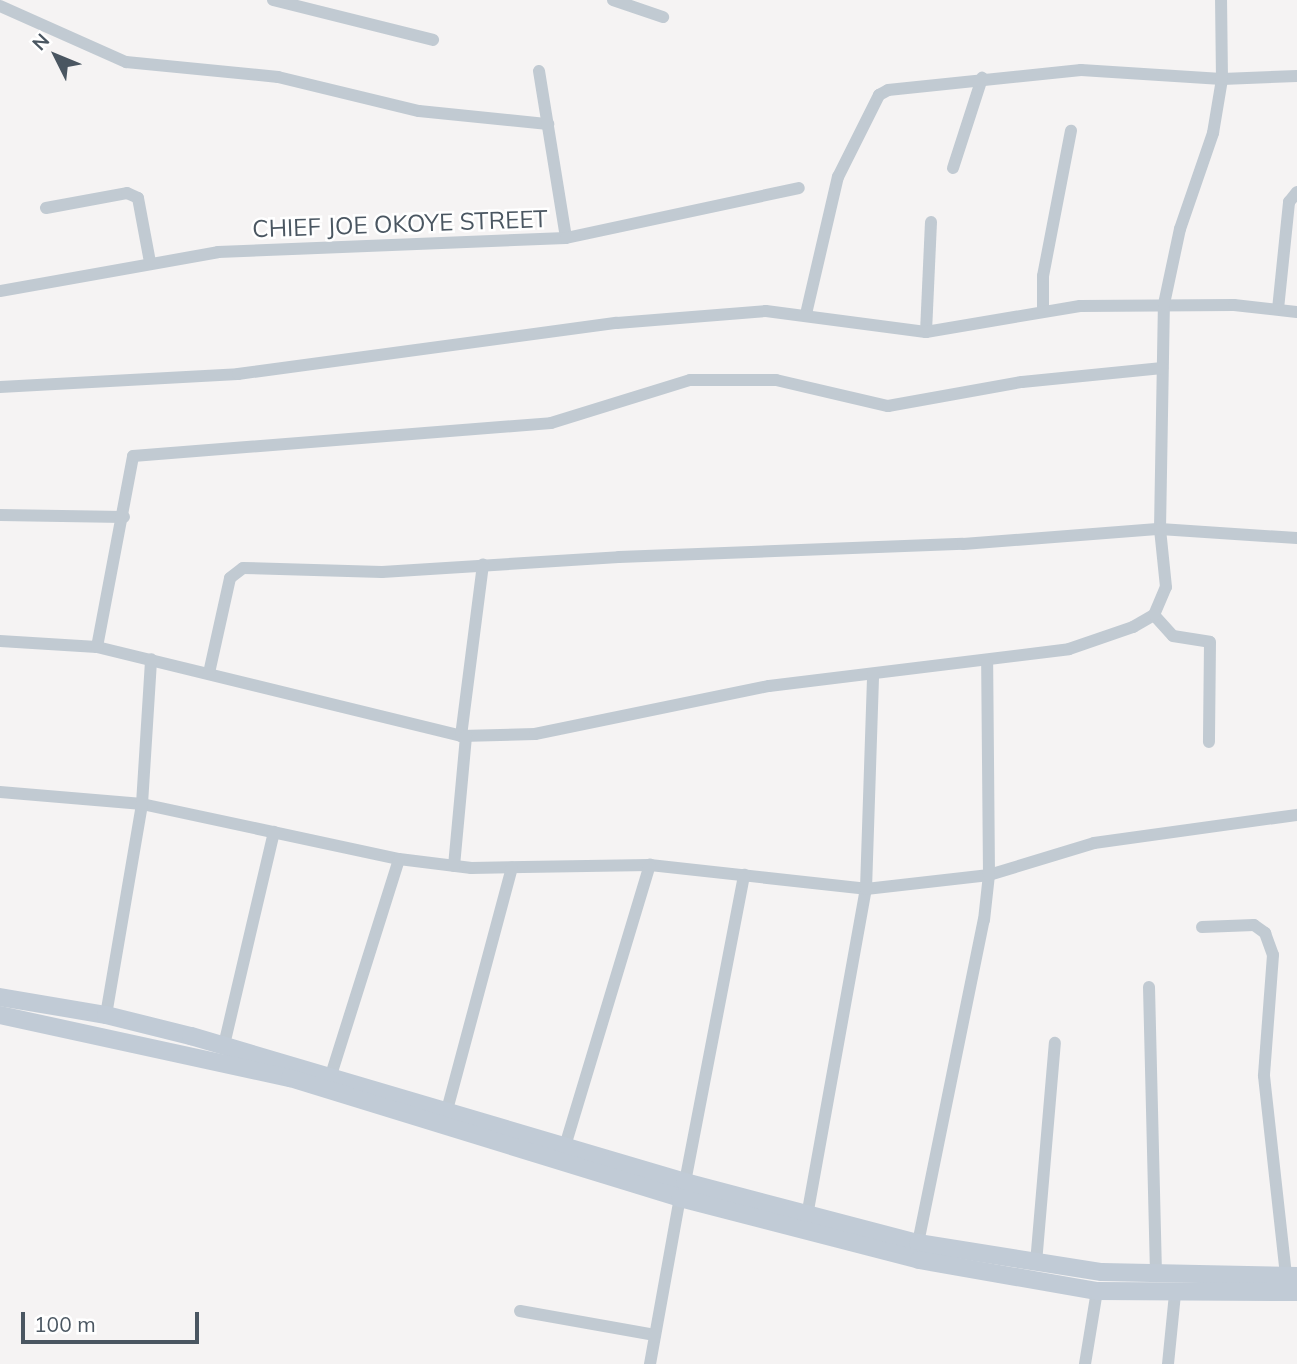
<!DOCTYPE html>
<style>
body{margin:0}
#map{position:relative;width:1297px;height:1364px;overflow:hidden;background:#f5f3f3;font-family:Mulish,sans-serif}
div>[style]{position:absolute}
.street>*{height:12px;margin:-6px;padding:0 6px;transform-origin:6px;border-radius:6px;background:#c1cad2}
.secondary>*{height:18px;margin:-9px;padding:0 9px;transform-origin:9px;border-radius:9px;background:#c1cbd6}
span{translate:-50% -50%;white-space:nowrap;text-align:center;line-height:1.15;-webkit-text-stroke:5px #fff;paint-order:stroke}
.street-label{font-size:24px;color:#4a5661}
.north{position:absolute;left:21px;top:21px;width:70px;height:70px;-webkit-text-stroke:5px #fff;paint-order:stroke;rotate:313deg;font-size:19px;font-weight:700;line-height:28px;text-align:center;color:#4a5661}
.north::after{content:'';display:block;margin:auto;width:24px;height:32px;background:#4a5661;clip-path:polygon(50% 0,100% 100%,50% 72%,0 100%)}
.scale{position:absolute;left:21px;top:1312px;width:178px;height:32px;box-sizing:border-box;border:4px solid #4a5661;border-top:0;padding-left:9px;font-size:21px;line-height:24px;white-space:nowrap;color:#4a5661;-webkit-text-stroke:5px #fff;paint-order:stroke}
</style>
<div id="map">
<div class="street">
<div style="left:273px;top:0;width:165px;rotate:14deg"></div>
<div style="left:613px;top:0;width:53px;rotate:18.8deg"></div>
<div style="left:0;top:6px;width:138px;rotate:24deg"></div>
<div style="left:126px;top:62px;width:153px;rotate:5.6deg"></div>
<div style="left:278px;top:77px;width:145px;rotate:13.6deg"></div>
<div style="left:419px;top:111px;width:130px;rotate:5.8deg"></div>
<div style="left:539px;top:71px;width:169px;rotate:80.8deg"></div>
<div style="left:953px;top:168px;width:95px;rotate:-72.1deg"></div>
<div style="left:46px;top:208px;width:82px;rotate:-10.5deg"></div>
<div style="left:127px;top:193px;width:12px;rotate:24deg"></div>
<div style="left:138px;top:198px;width:65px;rotate:79.4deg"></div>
<div style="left:0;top:291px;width:221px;rotate:-10.1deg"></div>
<div style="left:218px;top:252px;width:348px;rotate:-2.3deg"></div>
<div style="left:566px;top:238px;width:238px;rotate:-12.1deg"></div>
<div style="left:1278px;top:309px;width:108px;rotate:-84.1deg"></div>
<div style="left:1289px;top:202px;width:13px;rotate:-51deg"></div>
<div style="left:1043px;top:310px;width:34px;rotate:-90deg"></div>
<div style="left:1043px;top:276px;width:148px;rotate:-79.1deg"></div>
<div style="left:806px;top:314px;width:141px;rotate:-76.9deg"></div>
<div style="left:838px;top:177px;width:92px;rotate:-63.4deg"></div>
<div style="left:879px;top:95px;width:10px;rotate:-29deg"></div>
<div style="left:888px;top:90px;width:194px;rotate:-5.9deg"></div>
<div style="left:1081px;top:70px;width:141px;rotate:3.7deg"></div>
<div style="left:1222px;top:79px;width:75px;rotate:-2.3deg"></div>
<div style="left:926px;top:332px;width:110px;rotate:-87.4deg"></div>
<div style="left:0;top:387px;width:238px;rotate:-3.1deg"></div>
<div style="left:238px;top:374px;width:382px;rotate:-7.7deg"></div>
<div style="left:617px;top:323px;width:149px;rotate:-4.6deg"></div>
<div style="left:766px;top:311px;width:161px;rotate:7.5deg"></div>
<div style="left:926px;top:332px;width:156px;rotate:-9.6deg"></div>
<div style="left:1080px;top:306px;width:154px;rotate:-0.4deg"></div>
<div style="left:1234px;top:305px;width:63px;rotate:6.3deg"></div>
<div style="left:0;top:515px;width:124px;rotate:0.9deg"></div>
<div style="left:1154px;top:615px;width:28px;rotate:48deg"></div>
<div style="left:1173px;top:636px;width:37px;rotate:9deg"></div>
<div style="left:1210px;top:642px;width:100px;rotate:90.6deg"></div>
<div style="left:0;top:641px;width:97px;rotate:3.5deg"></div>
<div style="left:97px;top:647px;width:375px;rotate:13.7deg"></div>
<div style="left:461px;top:736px;width:74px;rotate:-1.5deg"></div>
<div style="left:535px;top:734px;width:239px;rotate:-11.6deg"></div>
<div style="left:769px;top:686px;width:302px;rotate:-7deg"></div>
<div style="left:1069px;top:649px;width:68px;rotate:-19deg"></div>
<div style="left:1133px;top:627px;width:24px;rotate:-30deg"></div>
<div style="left:1154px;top:615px;width:30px;rotate:-67deg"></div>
<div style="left:1166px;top:587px;width:58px;rotate:-95.9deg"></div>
<div style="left:1160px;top:529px;width:225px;rotate:-89deg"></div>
<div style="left:1164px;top:304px;width:77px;rotate:-78deg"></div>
<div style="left:1180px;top:229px;width:102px;rotate:-71deg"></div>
<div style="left:1213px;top:133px;width:55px;rotate:-80.5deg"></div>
<div style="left:1222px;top:79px;width:79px;rotate:-90.7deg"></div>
<div style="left:97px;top:647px;width:194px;rotate:-79.3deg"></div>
<div style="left:133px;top:456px;width:419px;rotate:-4.5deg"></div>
<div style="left:551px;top:423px;width:145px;rotate:-17.2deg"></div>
<div style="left:690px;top:380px;width:86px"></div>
<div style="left:776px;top:380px;width:115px;rotate:13.1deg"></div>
<div style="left:888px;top:406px;width:136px;rotate:-10.2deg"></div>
<div style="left:1022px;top:382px;width:141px;rotate:-5.7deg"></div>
<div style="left:209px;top:673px;width:97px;rotate:-77.5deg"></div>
<div style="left:230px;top:578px;width:16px;rotate:-38deg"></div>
<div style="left:243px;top:568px;width:139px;rotate:1.6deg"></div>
<div style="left:382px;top:572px;width:237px;rotate:-3.6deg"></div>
<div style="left:619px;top:557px;width:344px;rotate:-2.2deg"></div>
<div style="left:963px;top:544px;width:198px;rotate:-4.4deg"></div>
<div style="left:1160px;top:529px;width:137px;rotate:3.8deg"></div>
<div style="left:461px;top:736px;width:173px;rotate:-82.7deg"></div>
<div style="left:0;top:792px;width:143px;rotate:4.8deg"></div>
<div style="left:142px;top:804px;width:263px;rotate:12.1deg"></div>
<div style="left:399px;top:859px;width:73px;rotate:7.1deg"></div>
<div style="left:471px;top:868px;width:179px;rotate:-1deg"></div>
<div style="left:650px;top:865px;width:217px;rotate:6.3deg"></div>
<div style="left:866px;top:889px;width:124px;rotate:-6.5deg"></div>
<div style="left:989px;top:875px;width:110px;rotate:-16.9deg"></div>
<div style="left:1094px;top:843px;width:205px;rotate:-7.9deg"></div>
<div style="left:454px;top:866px;width:131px;rotate:-84.7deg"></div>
<div style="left:1202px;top:927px;width:52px;rotate:-2.2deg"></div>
<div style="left:1254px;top:925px;width:14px;rotate:36deg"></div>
<div style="left:1265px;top:933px;width:23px;rotate:70deg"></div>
<div style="left:1273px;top:955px;width:121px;rotate:94.3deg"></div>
<div style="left:1264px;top:1076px;width:201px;rotate:83.7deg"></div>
<div style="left:1149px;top:987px;width:289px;rotate:88.6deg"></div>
<div style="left:106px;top:1015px;width:214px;rotate:-80.3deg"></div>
<div style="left:142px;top:804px;width:145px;rotate:-86.4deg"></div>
<div style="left:224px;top:1045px;width:219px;rotate:-76.8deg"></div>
<div style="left:331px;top:1075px;width:226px;rotate:-72.5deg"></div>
<div style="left:447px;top:1110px;width:251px;rotate:-75deg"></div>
<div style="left:565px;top:1146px;width:294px;rotate:-73.2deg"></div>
<div style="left:685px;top:1182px;width:313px;rotate:-79.1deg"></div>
<div style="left:807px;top:1216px;width:332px;rotate:-79.8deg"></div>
<div style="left:866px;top:889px;width:215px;rotate:-88.1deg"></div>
<div style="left:918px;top:1243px;width:330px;rotate:-78.5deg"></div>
<div style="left:984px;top:920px;width:45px;rotate:-83.7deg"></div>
<div style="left:989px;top:875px;width:213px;rotate:-90.5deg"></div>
<div style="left:1036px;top:1263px;width:221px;rotate:-85.1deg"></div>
<div style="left:520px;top:1311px;width:137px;rotate:10.1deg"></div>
<div style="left:650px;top:1364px;width:169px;rotate:-79.8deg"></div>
<div style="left:1085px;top:1364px;width:74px;rotate:-80.7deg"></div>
<div style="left:1168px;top:1364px;width:70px;rotate:-84.3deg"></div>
</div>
<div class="secondary">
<div style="left:0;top:997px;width:108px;rotate:9.6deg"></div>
<div style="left:106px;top:1015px;width:88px;rotate:13.9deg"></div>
<div style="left:191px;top:1036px;width:515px;rotate:16.46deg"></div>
<div style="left:685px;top:1182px;width:241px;rotate:14.7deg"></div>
<div style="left:918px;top:1243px;width:186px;rotate:9deg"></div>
<div style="left:1102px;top:1272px;width:195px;rotate:1.2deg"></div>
<div style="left:0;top:1015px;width:297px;rotate:12.3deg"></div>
<div style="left:290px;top:1078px;width:408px;rotate:17.1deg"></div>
<div style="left:680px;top:1198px;width:247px;rotate:14.5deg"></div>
<div style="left:919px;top:1260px;width:181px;rotate:9.9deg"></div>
<div style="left:1097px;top:1291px;width:200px;rotate:0.3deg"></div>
</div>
<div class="street-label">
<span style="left:400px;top:224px;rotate:-2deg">CHIEF JOE OKOYE STREET</span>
</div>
<div class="north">N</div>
<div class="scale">100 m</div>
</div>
